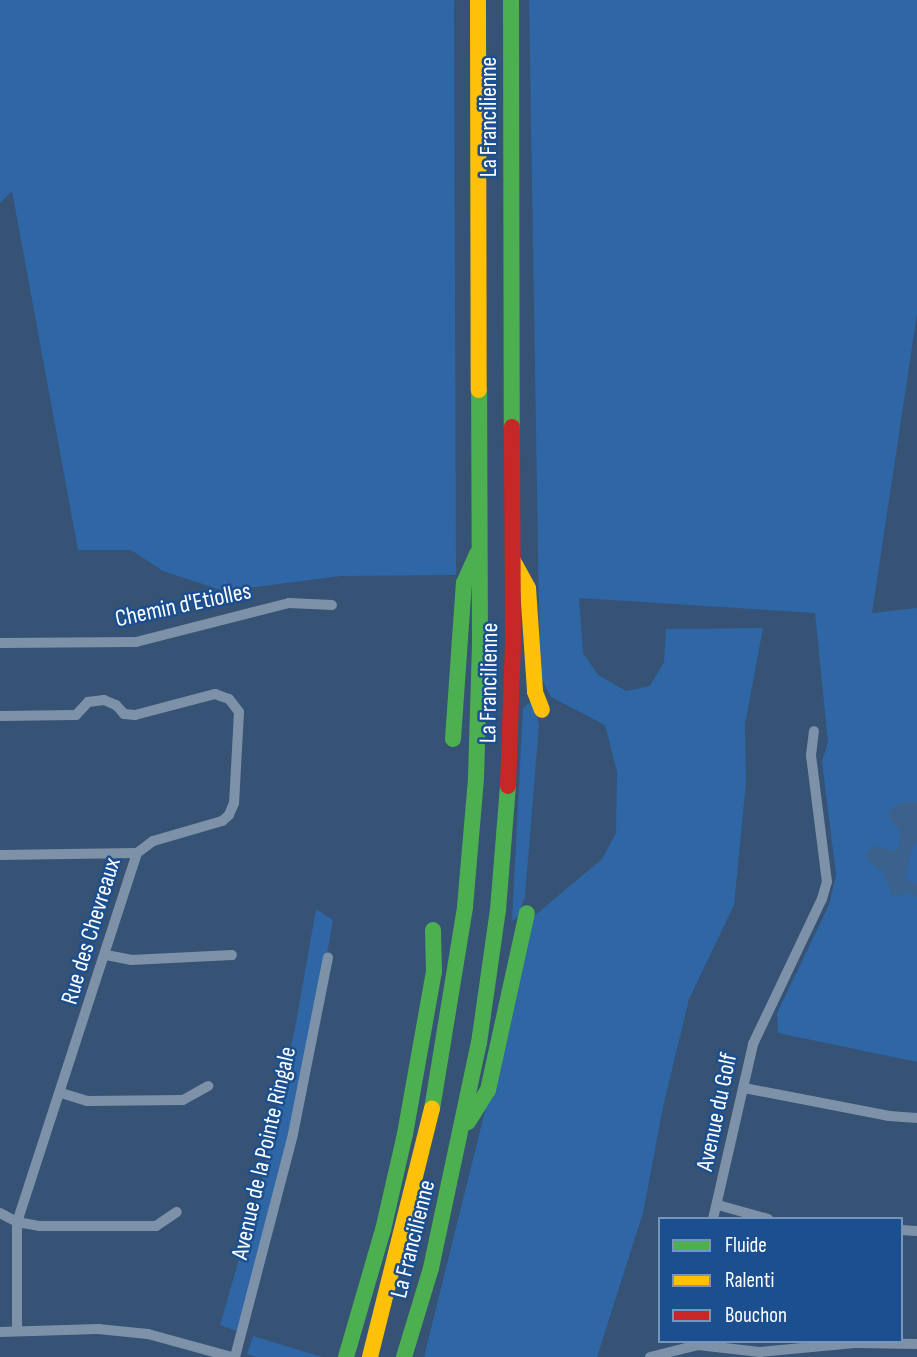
<!DOCTYPE html>
<style>
body{margin:0}
#map{position:relative;width:917px;height:1357px;overflow:hidden;background:#365274;font-family:"Sofia Sans Condensed",sans-serif}
div>[style]{position:absolute}
.green>*{inset:0;background:#2f66a5}
.water>*{inset:0;background:#3b618d}
.street>*{height:10px;margin:-5px;padding:0 5px;transform-origin:5px;border-radius:5px;background:#7d92a8}
.fast>*{height:16px;margin:-8px;padding:0 8px;transform-origin:8px;border-radius:8px;background:#4caf50}
.slow>*{height:16px;margin:-8px;padding:0 8px;transform-origin:8px;border-radius:8px;background:#ffc107}
.jam>*{height:16px;margin:-8px;padding:0 8px;transform-origin:8px;border-radius:8px;background:#c62828}
span{translate:-50% -50%;white-space:nowrap;text-align:center;line-height:1.15;-webkit-text-stroke:5px #1b4f8f;paint-order:stroke}
.street-label{font-size:24px;color:#fff}
.legend{position:absolute;left:658px;top:1217px;width:245px;height:126px;box-sizing:border-box;background:#1b4f8f;border:2px solid #7695bc;margin:0;padding:9px 12px;list-style:none;font-size:21px;color:#fff}
.legend li{display:flex;align-items:center;gap:14px;height:35px}
.legend b{width:35px;border:2px solid #7695bc}
</style>
<div id="map">
<div class="green">
<div style="clip-path:polygon(0 0,454px 0,456px 575px,341px 576px,224px 591px,163px 571px,131px 550px,78px 550px,12px 191px,0 203px)"></div>
<div style="clip-path:polygon(529px 0,917px 0,917px 314px,872px 613px,917px 608px,917px 1062px,778px 1033px,777px 1013px,829px 905px,836px 875px,822px 762px,828px 742px,815px 613px,579px 598px,583px 653px,598px 675px,626px 691px,650px 686px,664px 662px,666px 629px,763px 628px,745px 724px,746px 783px,734px 905px,689px 999px,663px 1107px,643px 1213px,597px 1357px,424px 1357px,533px 917px,602px 859px,616px 833px,617px 772px,605px 725px,551px 697px,540px 676px)"></div>
<div style="clip-path:polygon(533px 700px,539px 725px,525px 896px,518px 917px,512px 921px,523px 708px)"></div>
<div style="clip-path:polygon(316px 909px,333px 920px,304px 1084px,237px 1331px,220px 1325px,261px 1183px,296px 1023px)"></div>
<div style="clip-path:polygon(253px 1336px,322px 1357px,257px 1357px,247px 1354px)"></div>
</div>
<div class="water">
<div style="clip-path:polygon(902px 802px,917px 802px,917px 842px,912px 848px,905px 878px,917px 884px,917px 898px,911px 893px,892px 896px,884px 873px,868px 861px,865px 854px,874px 846px,894px 851px,899px 847px,900px 830px,889px 818px,889px 810px)"></div>
</div>
<div class="street">
<div style="left:0;top:643px;width:136px;rotate:-0.4deg"></div>
<div style="left:136px;top:642px;width:158px;rotate:-14.3deg"></div>
<div style="left:289px;top:603px;width:43px;rotate:2.7deg"></div>
<div style="left:0;top:716px;width:76px;rotate:-0.8deg"></div>
<div style="left:76px;top:715px;width:18px;rotate:-47deg"></div>
<div style="left:88px;top:702px;width:16px;rotate:-7deg"></div>
<div style="left:104px;top:700px;width:13px;rotate:23deg"></div>
<div style="left:116px;top:705px;width:12px;rotate:48deg"></div>
<div style="left:124px;top:714px;width:11px;rotate:5deg"></div>
<div style="left:135px;top:715px;width:83px;rotate:-14.7deg"></div>
<div style="left:215px;top:694px;width:15px;rotate:20deg"></div>
<div style="left:229px;top:699px;width:16px;rotate:52deg"></div>
<div style="left:239px;top:712px;width:91px;rotate:93.1deg"></div>
<div style="left:234px;top:803px;width:13px;rotate:113deg"></div>
<div style="left:229px;top:815px;width:9px;rotate:139deg"></div>
<div style="left:222px;top:821px;width:72px;rotate:163.8deg"></div>
<div style="left:153px;top:841px;width:20px;rotate:143deg"></div>
<div style="left:137px;top:853px;width:388px;rotate:108deg"></div>
<div style="left:17px;top:1222px;width:109px;rotate:90deg"></div>
<div style="left:0;top:855px;width:137px;rotate:-0.8deg"></div>
<div style="left:106px;top:955px;width:25px;rotate:11deg"></div>
<div style="left:131px;top:960px;width:101px;rotate:-2.8deg"></div>
<div style="left:744px;top:1088px;width:148px;rotate:10.9deg"></div>
<div style="left:889px;top:1116px;width:28px;rotate:4deg"></div>
<div style="left:61px;top:1093px;width:27px;rotate:17deg"></div>
<div style="left:87px;top:1101px;width:96px;rotate:-0.6deg"></div>
<div style="left:183px;top:1100px;width:29px;rotate:-29deg"></div>
<div style="left:718px;top:1205px;width:52px;rotate:15.6deg"></div>
<div style="left:0;top:1213px;width:19px;rotate:28deg"></div>
<div style="left:17px;top:1222px;width:22px;rotate:10deg"></div>
<div style="left:39px;top:1226px;width:117px"></div>
<div style="left:156px;top:1226px;width:25px;rotate:-34deg"></div>
<div style="left:713px;top:1219px;width:180px;rotate:-77.1deg"></div>
<div style="left:753px;top:1044px;width:161px;rotate:-64.6deg"></div>
<div style="left:822px;top:899px;width:18px;rotate:-74deg"></div>
<div style="left:827px;top:882px;width:128px;rotate:-97.2deg"></div>
<div style="left:811px;top:755px;width:24px;rotate:-83deg"></div>
<div style="left:901px;top:1230px;width:15px;rotate:4deg"></div>
<div style="left:0;top:1332px;width:98px;rotate:-1.8deg"></div>
<div style="left:98px;top:1329px;width:50px;rotate:5.7deg"></div>
<div style="left:148px;top:1334px;width:87px;rotate:15.3deg"></div>
<div style="left:235px;top:1357px;width:230px;rotate:-75.4deg"></div>
<div style="left:293px;top:1134px;width:180px;rotate:-78.8deg"></div>
<div style="left:650px;top:1357px;width:49px;rotate:-14deg"></div>
<div style="left:698px;top:1345px;width:62px;rotate:6.4deg"></div>
<div style="left:760px;top:1352px;width:95px;rotate:-5.4deg"></div>
<div style="left:855px;top:1343px;width:62px;rotate:0.9deg"></div>
</div>
<div class="fast">
<div style="left:511px;top:0;width:427px;rotate:89.9deg"></div>
<div style="left:453px;top:739px;width:156px;rotate:-86deg"></div>
<div style="left:464px;top:583px;width:32px;rotate:-66deg"></div>
<div style="left:432px;top:1109px;width:205px;rotate:-80.7deg"></div>
<div style="left:465px;top:907px;width:129px;rotate:-85.1deg"></div>
<div style="left:476px;top:778px;width:132px;rotate:-88.3deg"></div>
<div style="left:480px;top:646px;width:256px;rotate:-90.2deg"></div>
<div style="left:468px;top:1122px;width:38px;rotate:-58deg"></div>
<div style="left:488px;top:1090px;width:181px;rotate:-77.6deg"></div>
<div style="left:346px;top:1357px;width:132px;rotate:-73.8deg"></div>
<div style="left:383px;top:1230px;width:98px;rotate:-77.1deg"></div>
<div style="left:405px;top:1134px;width:165px;rotate:-79.9deg"></div>
<div style="left:434px;top:972px;width:42px;rotate:-91.4deg"></div>
<div style="left:404px;top:1357px;width:93px;rotate:-73.1deg"></div>
<div style="left:431px;top:1268px;width:230px;rotate:-78deg"></div>
<div style="left:479px;top:1043px;width:134px;rotate:-81.9deg"></div>
<div style="left:498px;top:910px;width:124px;rotate:-85.4deg"></div>
</div>
<div class="slow">
<div style="left:478px;top:0;width:390px;rotate:89.9deg"></div>
<div style="left:513px;top:561px;width:31px;rotate:61deg"></div>
<div style="left:528px;top:588px;width:104px;rotate:86.1deg"></div>
<div style="left:535px;top:692px;width:19px;rotate:69deg"></div>
<div style="left:370px;top:1357px;width:256px;rotate:-76deg"></div>
</div>
<div class="jam">
<div style="left:508px;top:786px;width:143px;rotate:-88deg"></div>
<div style="left:513px;top:643px;width:216px;rotate:-90.3deg"></div>
</div>
<div class="street-label">
<span style="left:489px;top:117px;rotate:-90deg">La Francilienne</span>
<span style="left:183px;top:605px;rotate:-12deg">Chemin d'Etiolles</span>
<span style="left:489px;top:683px;rotate:-89deg">La Francilienne</span>
<span style="left:91px;top:931px;rotate:-73deg">Rue des Chevreaux</span>
<span style="left:717px;top:1112px;rotate:-78deg">Avenue du Golf</span>
<span style="left:264px;top:1153px;rotate:-77deg">Avenue de la Pointe Ringale</span>
<span style="left:413px;top:1239px;rotate:-76deg">La Francilienne</span>
</div>
<ul class="legend">
<li><b style="height:9px;background:#4caf50"></b>Fluide</li>
<li><b style="height:9px;background:#ffc107"></b>Ralenti</li>
<li><b style="height:9px;background:#c62828"></b>Bouchon</li>
</ul>
</div>
